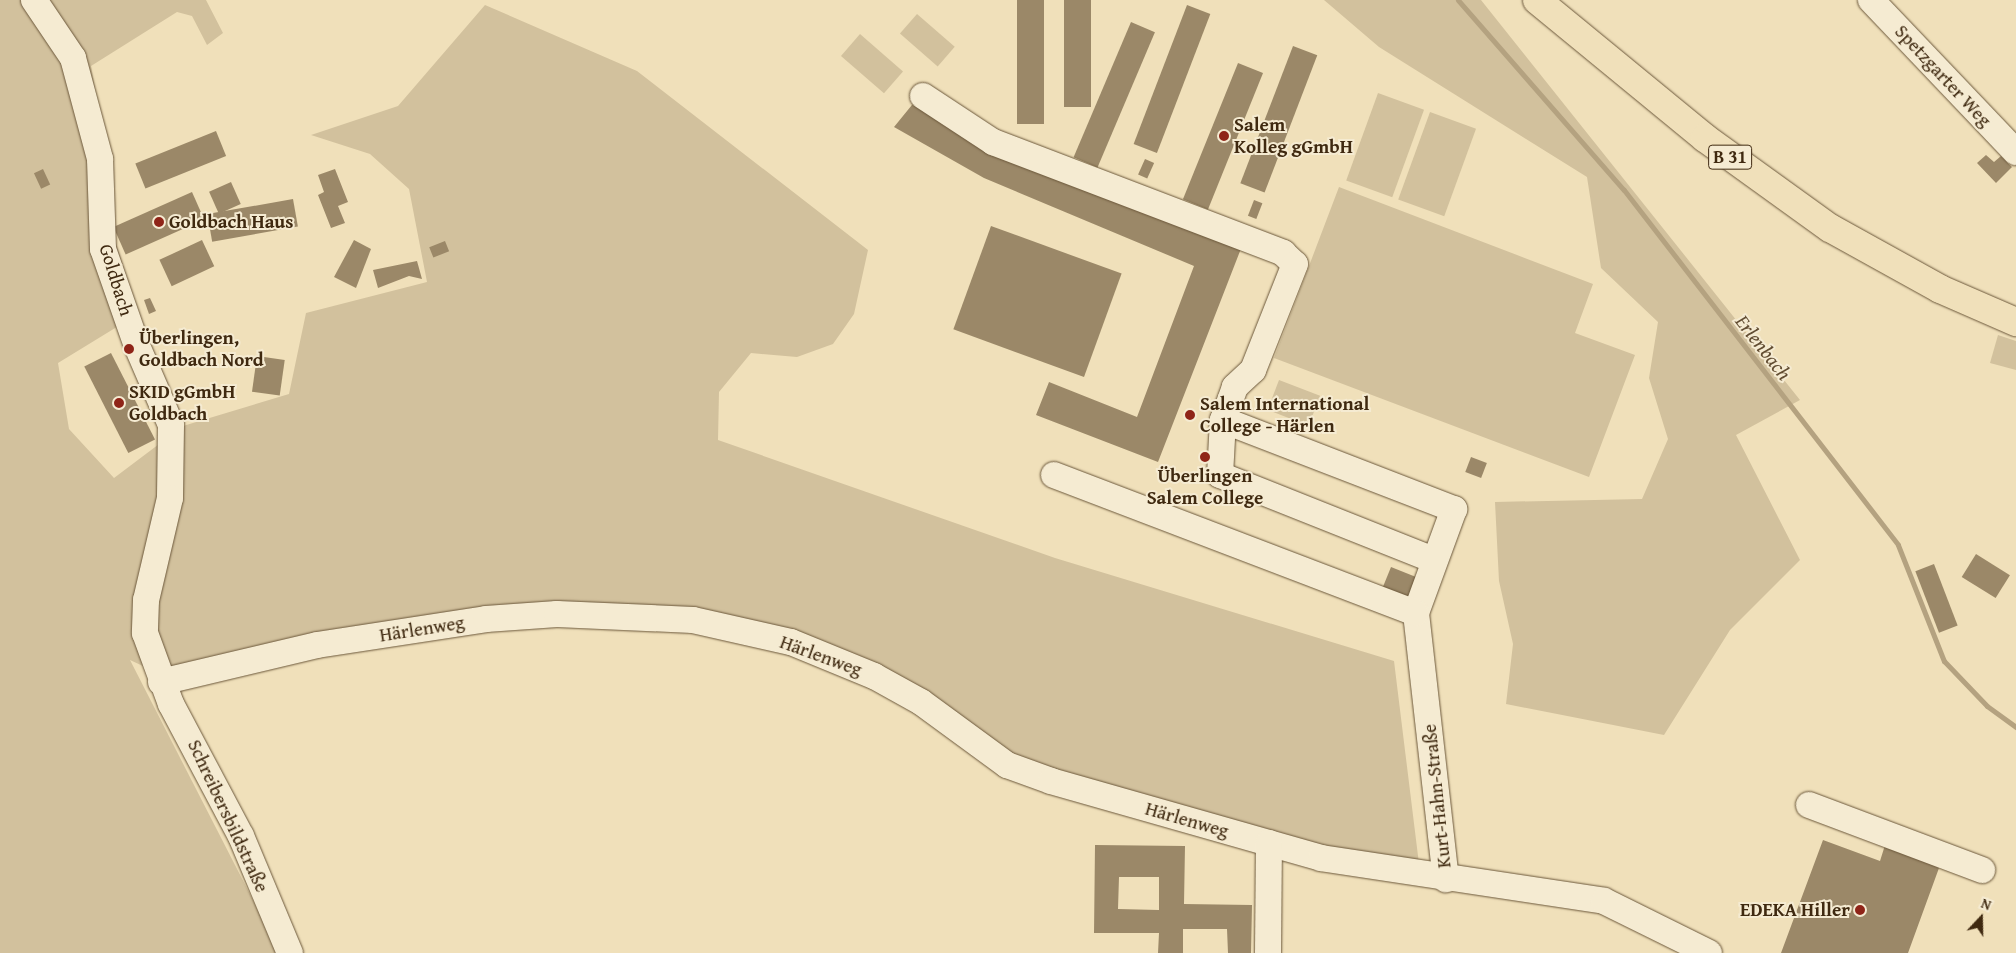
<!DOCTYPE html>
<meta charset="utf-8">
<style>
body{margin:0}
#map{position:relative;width:2016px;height:953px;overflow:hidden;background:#f0e0ba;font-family:"Gentium Book Plus",serif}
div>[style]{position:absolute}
.green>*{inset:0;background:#d2c19d;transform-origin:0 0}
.stream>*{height:5px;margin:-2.5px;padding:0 2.5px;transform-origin:2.5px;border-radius:2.5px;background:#b4a280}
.building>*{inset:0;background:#9b8868;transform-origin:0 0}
.roads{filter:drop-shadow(0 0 1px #6b573a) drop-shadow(0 0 1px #6b573a)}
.minor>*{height:26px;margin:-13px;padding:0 13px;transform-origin:13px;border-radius:13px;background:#f5ebd2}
.major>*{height:28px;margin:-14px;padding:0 14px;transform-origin:14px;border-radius:14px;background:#f0e0ba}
.dots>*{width:14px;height:14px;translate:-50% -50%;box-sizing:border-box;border:2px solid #f5ebd2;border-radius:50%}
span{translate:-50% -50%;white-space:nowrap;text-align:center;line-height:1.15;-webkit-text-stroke:4px #f5ebd2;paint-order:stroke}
.shield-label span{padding:1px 4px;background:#f5ebd2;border:1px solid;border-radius:4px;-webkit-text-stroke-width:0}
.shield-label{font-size:18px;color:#3f2910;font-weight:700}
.street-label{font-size:19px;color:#3f2910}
.poi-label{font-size:19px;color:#3f2910;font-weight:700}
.left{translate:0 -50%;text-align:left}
.right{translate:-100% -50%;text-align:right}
.water-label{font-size:20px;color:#624d32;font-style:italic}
.north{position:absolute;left:1956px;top:893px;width:50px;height:50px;-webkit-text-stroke:4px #f5ebd2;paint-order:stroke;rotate:21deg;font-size:14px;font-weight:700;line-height:20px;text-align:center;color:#3f2910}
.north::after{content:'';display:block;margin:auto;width:18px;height:22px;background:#3f2910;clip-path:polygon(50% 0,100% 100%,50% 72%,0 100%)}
</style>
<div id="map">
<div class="green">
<div style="clip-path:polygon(0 0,206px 0,223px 33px,207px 45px,192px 16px,177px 12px,91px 66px,105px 144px,112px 230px,138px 314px,58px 363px,69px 429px,114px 478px,183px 426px,289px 394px,306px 313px,427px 282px,409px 189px,370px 154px,311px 135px,398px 106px,485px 5px,637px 71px,868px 250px,854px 314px,833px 344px,797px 357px,751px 353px,719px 392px,718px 440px,1055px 558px,1394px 661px,1419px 864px,1307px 844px,1031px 767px,798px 634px,531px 607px,160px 674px,130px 660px,280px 953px,0 953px)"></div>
<div style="clip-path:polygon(1324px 0,1481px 0,1800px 400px,1736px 435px,1800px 560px,1730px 630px,1664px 735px,1506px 704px,1513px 644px,1499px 581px,1495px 502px,1642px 499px,1668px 439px,1649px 378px,1658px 322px,1601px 268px,1587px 177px,1379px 47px)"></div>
<div style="left:917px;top:14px;width:50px;height:26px;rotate:41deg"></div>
<div style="left:860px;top:34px;width:57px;height:29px;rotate:41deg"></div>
<div style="left:1378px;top:93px;width:49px;height:93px;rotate:20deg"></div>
<div style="left:1430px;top:112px;width:49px;height:93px;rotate:20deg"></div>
<div style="clip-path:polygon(1339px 187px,1593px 284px,1575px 333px,1635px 355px,1589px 477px,1274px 358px)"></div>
<div style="clip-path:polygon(1998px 335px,2016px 341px,2016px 370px,1990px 363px)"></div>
<div style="left:1279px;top:380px;width:44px;height:32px;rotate:21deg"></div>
</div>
<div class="stream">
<div style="left:1458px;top:0;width:252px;rotate:48.9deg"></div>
<div style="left:1624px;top:190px;width:448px;rotate:52.3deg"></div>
<div style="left:1898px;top:545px;width:125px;rotate:68.4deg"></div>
<div style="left:1944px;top:661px;width:62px;rotate:46.3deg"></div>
<div style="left:1987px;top:706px;width:36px;rotate:36deg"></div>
</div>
<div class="building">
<div style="left:1017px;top:0;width:27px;height:124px"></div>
<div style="left:1064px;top:0;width:27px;height:107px"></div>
<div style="left:1187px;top:5px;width:25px;height:149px;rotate:21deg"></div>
<div style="left:1131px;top:22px;width:26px;height:147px;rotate:23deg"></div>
<div style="left:1293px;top:46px;width:26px;height:147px;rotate:21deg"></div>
<div style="left:1238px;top:63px;width:27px;height:147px;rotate:22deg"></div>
<div style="clip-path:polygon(916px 100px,1242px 246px,1158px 462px,1036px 415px,1049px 382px,1137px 417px,1194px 266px,984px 178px,894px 127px)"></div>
<div style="left:216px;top:131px;width:27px;height:87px;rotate:68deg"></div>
<div style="clip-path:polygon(1986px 155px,1994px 162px,2001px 156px,2012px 167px,1996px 183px,1977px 163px)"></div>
<div style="left:1145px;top:159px;width:10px;height:17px;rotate:24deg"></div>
<div style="left:43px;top:169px;width:17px;height:10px;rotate:65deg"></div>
<div style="clip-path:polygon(335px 169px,348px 202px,338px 206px,345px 223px,331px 228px,318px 195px,324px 192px,318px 175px)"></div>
<div style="left:231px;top:182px;width:24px;height:24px;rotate:66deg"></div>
<div style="left:192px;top:192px;width:30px;height:86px;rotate:66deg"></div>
<div style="left:293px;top:199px;width:28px;height:87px;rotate:80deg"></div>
<div style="left:1254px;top:200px;width:9px;height:17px;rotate:21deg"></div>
<div style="left:991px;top:226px;width:139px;height:110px;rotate:20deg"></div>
<div style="left:202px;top:240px;width:29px;height:47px;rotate:65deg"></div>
<div style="clip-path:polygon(354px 240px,371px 249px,356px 288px,334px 277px)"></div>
<div style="left:445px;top:241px;width:11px;height:17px;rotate:68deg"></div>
<div style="clip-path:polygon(417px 261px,422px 279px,409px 276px,378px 288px,373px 270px)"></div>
<div style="clip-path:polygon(150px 298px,156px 311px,149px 314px,144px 300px)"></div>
<div style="left:111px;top:353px;width:97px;height:30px;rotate:63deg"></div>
<div style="left:257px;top:356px;width:28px;height:36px;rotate:8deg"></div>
<div style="left:1471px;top:457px;width:17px;height:16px;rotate:21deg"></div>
<div style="left:1976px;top:554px;width:40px;height:27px;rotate:32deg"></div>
<div style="left:1934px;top:564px;width:66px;height:20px;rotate:69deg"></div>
<div style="left:1391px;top:567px;width:29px;height:30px;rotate:22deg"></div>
<div style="clip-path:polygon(1823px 840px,1880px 861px,1886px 842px,1939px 868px,1908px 953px,1781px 953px)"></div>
<div style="clip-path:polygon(evenodd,1095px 845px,1185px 846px,1184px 904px,1252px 905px,1251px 953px,1228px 953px,1227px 929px,1183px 929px,1183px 953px,1158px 953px,1159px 933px,1094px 933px,1095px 845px,1119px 877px,1159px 877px,1159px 910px,1118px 909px,1119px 877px)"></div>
</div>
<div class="roads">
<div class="minor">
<div style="left:34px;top:0;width:70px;rotate:56.1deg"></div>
<div style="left:73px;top:58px;width:105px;rotate:75deg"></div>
<div style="left:100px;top:159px;width:90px;rotate:88.1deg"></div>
<div style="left:103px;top:249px;width:103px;rotate:70.7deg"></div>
<div style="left:137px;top:346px;width:86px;rotate:66.7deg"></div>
<div style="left:171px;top:425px;width:73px;rotate:90.8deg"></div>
<div style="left:170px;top:498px;width:105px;rotate:103.2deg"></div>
<div style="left:146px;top:600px;width:33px;rotate:92deg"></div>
<div style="left:145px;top:633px;width:76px;rotate:69.9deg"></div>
<div style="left:171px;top:704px;width:149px;rotate:62.1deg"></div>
<div style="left:241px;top:836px;width:127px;rotate:67.3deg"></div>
<div style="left:1871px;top:0;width:210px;rotate:46.4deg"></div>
<div style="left:923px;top:96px;width:84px;rotate:33.3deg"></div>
<div style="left:993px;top:142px;width:311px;rotate:20.9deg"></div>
<div style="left:1283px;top:253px;width:16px;rotate:43deg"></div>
<div style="left:1295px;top:264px;width:114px;rotate:111.6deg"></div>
<div style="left:1253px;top:370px;width:25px;rotate:137deg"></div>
<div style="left:1235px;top:387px;width:35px;rotate:110deg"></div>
<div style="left:1223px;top:420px;width:55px;rotate:93.1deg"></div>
<div style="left:1220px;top:475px;width:230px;rotate:21.7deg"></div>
<div style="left:1223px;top:420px;width:248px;rotate:21.1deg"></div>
<div style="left:1454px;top:509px;width:111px;rotate:110.1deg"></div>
<div style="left:1416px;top:613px;width:268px;rotate:83.6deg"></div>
<div style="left:1054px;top:475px;width:387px;rotate:20.9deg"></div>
<div style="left:161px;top:682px;width:160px;rotate:-13.3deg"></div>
<div style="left:317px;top:645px;width:171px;rotate:-8.7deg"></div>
<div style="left:486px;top:619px;width:71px;rotate:-4deg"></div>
<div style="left:557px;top:614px;width:136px;rotate:2.5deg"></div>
<div style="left:693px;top:620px;width:100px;rotate:12.7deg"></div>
<div style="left:791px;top:642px;width:90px;rotate:22.3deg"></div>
<div style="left:874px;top:676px;width:54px;rotate:29deg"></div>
<div style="left:921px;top:702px;width:107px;rotate:36.2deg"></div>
<div style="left:1007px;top:765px;width:47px;rotate:20deg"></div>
<div style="left:1051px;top:781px;width:281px;rotate:15.9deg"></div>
<div style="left:1321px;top:858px;width:286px;rotate:8.6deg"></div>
<div style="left:1604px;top:901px;width:117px;rotate:26.3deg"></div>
<div style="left:1809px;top:805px;width:185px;rotate:20.6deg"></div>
<div style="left:1268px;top:953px;width:110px;rotate:-89.5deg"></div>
</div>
<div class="major">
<div style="left:1537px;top:0;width:217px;rotate:39.4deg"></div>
<div style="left:1705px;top:138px;width:154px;rotate:35.8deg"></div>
<div style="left:1830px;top:228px;width:126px;rotate:29deg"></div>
<div style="left:1940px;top:289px;width:83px;rotate:23.5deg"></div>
</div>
</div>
<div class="dots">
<div style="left:1224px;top:136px;background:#8f2418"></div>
<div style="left:159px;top:222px;background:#8f2418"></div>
<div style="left:129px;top:349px;background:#8f2418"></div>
<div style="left:119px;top:403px;background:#8f2418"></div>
<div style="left:1190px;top:415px;background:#8f2418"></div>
<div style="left:1205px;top:457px;background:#8f2418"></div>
<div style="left:1860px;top:910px;background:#8f2418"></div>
</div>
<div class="shield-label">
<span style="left:1730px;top:157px">B 31</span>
</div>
<div class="street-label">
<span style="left:1943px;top:76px;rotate:47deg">Spetzgarter Weg</span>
<span style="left:116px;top:280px;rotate:73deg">Goldbach</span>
<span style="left:422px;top:629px;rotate:-9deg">Härlenweg</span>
<span style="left:821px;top:656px;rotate:20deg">Härlenweg</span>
<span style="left:1437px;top:796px;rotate:-96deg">Kurt-Hahn-Straße</span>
<span style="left:228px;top:816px;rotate:65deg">Schreibersbildstraße</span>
<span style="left:1187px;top:820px;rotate:16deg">Härlenweg</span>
</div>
<div class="poi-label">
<span class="left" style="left:1234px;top:136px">Salem<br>Kolleg gGmbH</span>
<span class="left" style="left:169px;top:222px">Goldbach Haus</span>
<span class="left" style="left:139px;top:349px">Überlingen,<br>Goldbach Nord</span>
<span class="left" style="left:129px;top:403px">SKID gGmbH<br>Goldbach</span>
<span class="left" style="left:1200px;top:415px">Salem International<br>College - Härlen</span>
<span style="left:1205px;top:487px">Überlingen<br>Salem College</span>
<span class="right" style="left:1850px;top:910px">EDEKA Hiller</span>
</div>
<div class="water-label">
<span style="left:1764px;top:347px;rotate:52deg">Erlenbach</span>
</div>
<div class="north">N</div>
</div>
